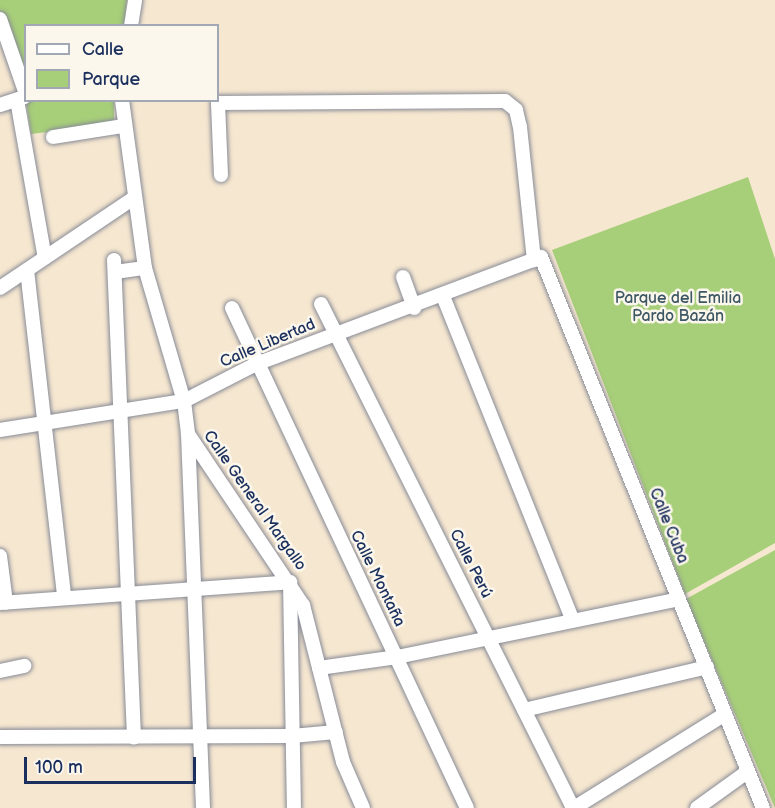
<!DOCTYPE html>
<meta charset="utf-8">
<style>
body{margin:0}
#map{position:relative;width:775px;height:808px;overflow:hidden;background:#f6e7d0;font-family:"Balsamiq Sans",sans-serif}
div>[style]{position:absolute}
.green>*{inset:0;background:#a7ce79}
.roads{filter:drop-shadow(0 0 2px #888b97) drop-shadow(0 0 2px #888b97)}
.minor>*{height:14px;margin:-7px;padding:0 7px;transform-origin:7px;border-radius:7px;background:#fff}
span{translate:-50% -50%;white-space:nowrap;text-align:center;line-height:1.15;-webkit-text-stroke:5px #fbf7ec;paint-order:stroke}
.park-label{font-size:16px;color:#3e5765}
.street-label{font-size:16px;color:#1b2f5e}
.legend{position:absolute;left:24px;top:24px;width:195px;height:78px;box-sizing:border-box;background:#fbf7ec;border:2px solid #a1a7b3;margin:0;padding:8px 10px;list-style:none;font-size:18px;color:#1b2f5e}
.legend li{display:flex;align-items:center;gap:12px;height:30px}
.legend b{width:30px;border:2px solid #a1a7b3}
.scale{position:absolute;left:24px;top:757px;width:172px;height:27px;box-sizing:border-box;border:3px solid #1b2f5e;border-top:0;padding-left:8px;font-size:18px;line-height:21px;white-space:nowrap;color:#1b2f5e;-webkit-text-stroke:4px #fbf7ec;paint-order:stroke}
</style>
<div id="map">
<div class="green">
<div style="clip-path:polygon(0 0,127px 0,124px 25px,26px 26px,25px 88px,0 19px)"></div>
<div style="clip-path:polygon(26px 100px,114px 101px,114px 124px,31px 134px)"></div>
<div style="clip-path:polygon(748px 177px,775px 259px,775px 543px,685px 594px,552px 250px)"></div>
<div style="clip-path:polygon(775px 550px,775px 808px,686px 599px)"></div>
</div>
<div class="roads">
<div class="minor">
<div style="left:0;top:19px;width:79px;rotate:70.9deg"></div>
<div style="left:131px;top:26px;width:26px;rotate:-81deg"></div>
<div style="left:17px;top:100px;width:160px;rotate:80deg"></div>
<div style="left:122px;top:100px;width:170px;rotate:82.2deg"></div>
<div style="left:145px;top:268px;width:139px;rotate:73.7deg"></div>
<div style="left:184px;top:401px;width:33px;rotate:83deg"></div>
<div style="left:188px;top:434px;width:206px;rotate:56.1deg"></div>
<div style="left:303px;top:605px;width:162px;rotate:75.7deg"></div>
<div style="left:343px;top:762px;width:50px;rotate:66.5deg"></div>
<div style="left:0;top:105px;width:25px;rotate:-18deg"></div>
<div style="left:53px;top:137px;width:71px;rotate:-8.9deg"></div>
<div style="left:221px;top:175px;width:72px;rotate:-92.4deg"></div>
<div style="left:218px;top:103px;width:287px;rotate:-0.4deg"></div>
<div style="left:505px;top:101px;width:14px;rotate:39deg"></div>
<div style="left:516px;top:110px;width:17px;rotate:77deg"></div>
<div style="left:520px;top:127px;width:134px;rotate:84deg"></div>
<div style="left:114px;top:260px;width:478px;rotate:87.6deg"></div>
<div style="left:27px;top:270px;width:329px;rotate:83.5deg"></div>
<div style="left:115px;top:272px;width:30px;rotate:-8deg"></div>
<div style="left:403px;top:277px;width:33px;rotate:70deg"></div>
<div style="left:0;top:288px;width:161px;rotate:-33.9deg"></div>
<div style="left:443px;top:296px;width:348px;rotate:68.2deg"></div>
<div style="left:321px;top:304px;width:563px;rotate:63.43deg"></div>
<div style="left:232px;top:308px;width:552px;rotate:64.83deg"></div>
<div style="left:0;top:430px;width:186px;rotate:-9deg"></div>
<div style="left:184px;top:401px;width:81px;rotate:-27.2deg"></div>
<div style="left:256px;top:364px;width:304px;rotate:-20.6deg"></div>
<div style="left:541px;top:257px;width:594px;rotate:68.06deg"></div>
<div style="left:188px;top:434px;width:374px;rotate:87.7deg"></div>
<div style="left:0;top:556px;width:47px;rotate:82.7deg"></div>
<div style="left:0;top:603px;width:291px;rotate:-4.1deg"></div>
<div style="left:290px;top:582px;width:226px;rotate:89deg"></div>
<div style="left:319px;top:668px;width:79px;rotate:-8deg"></div>
<div style="left:397px;top:657px;width:288px;rotate:-11.6deg"></div>
<div style="left:0;top:671px;width:25px;rotate:-12deg"></div>
<div style="left:524px;top:710px;width:188px;rotate:-13.2deg"></div>
<div style="left:0;top:737px;width:292px;rotate:-0.2deg"></div>
<div style="left:292px;top:736px;width:44px;rotate:-5.2deg"></div>
<div style="left:574px;top:808px;width:178px;rotate:-31.9deg"></div>
<div style="left:697px;top:808px;width:62px;rotate:-35.8deg"></div>
</div>
</div>
<div class="park-label">
<span style="left:678px;top:308px">Parque del Emilia<br>Pardo Bazán</span>
</div>
<div class="street-label">
<span style="left:268px;top:344px;rotate:-23deg">Calle Libertad</span>
<span style="left:254px;top:501px;rotate:55deg">Calle General Margallo</span>
<span style="left:668px;top:526px;rotate:68deg">Calle Cuba</span>
<span style="left:470px;top:564px;rotate:63deg">Calle Perú</span>
<span style="left:377px;top:579px;rotate:64deg">Calle Montaña</span>
</div>
<ul class="legend">
<li><b style="height:8px;background:#fff"></b>Calle</li>
<li><b style="height:16px;background:#a7ce79"></b>Parque</li>
</ul>
<div class="scale">100 m</div>
</div>
